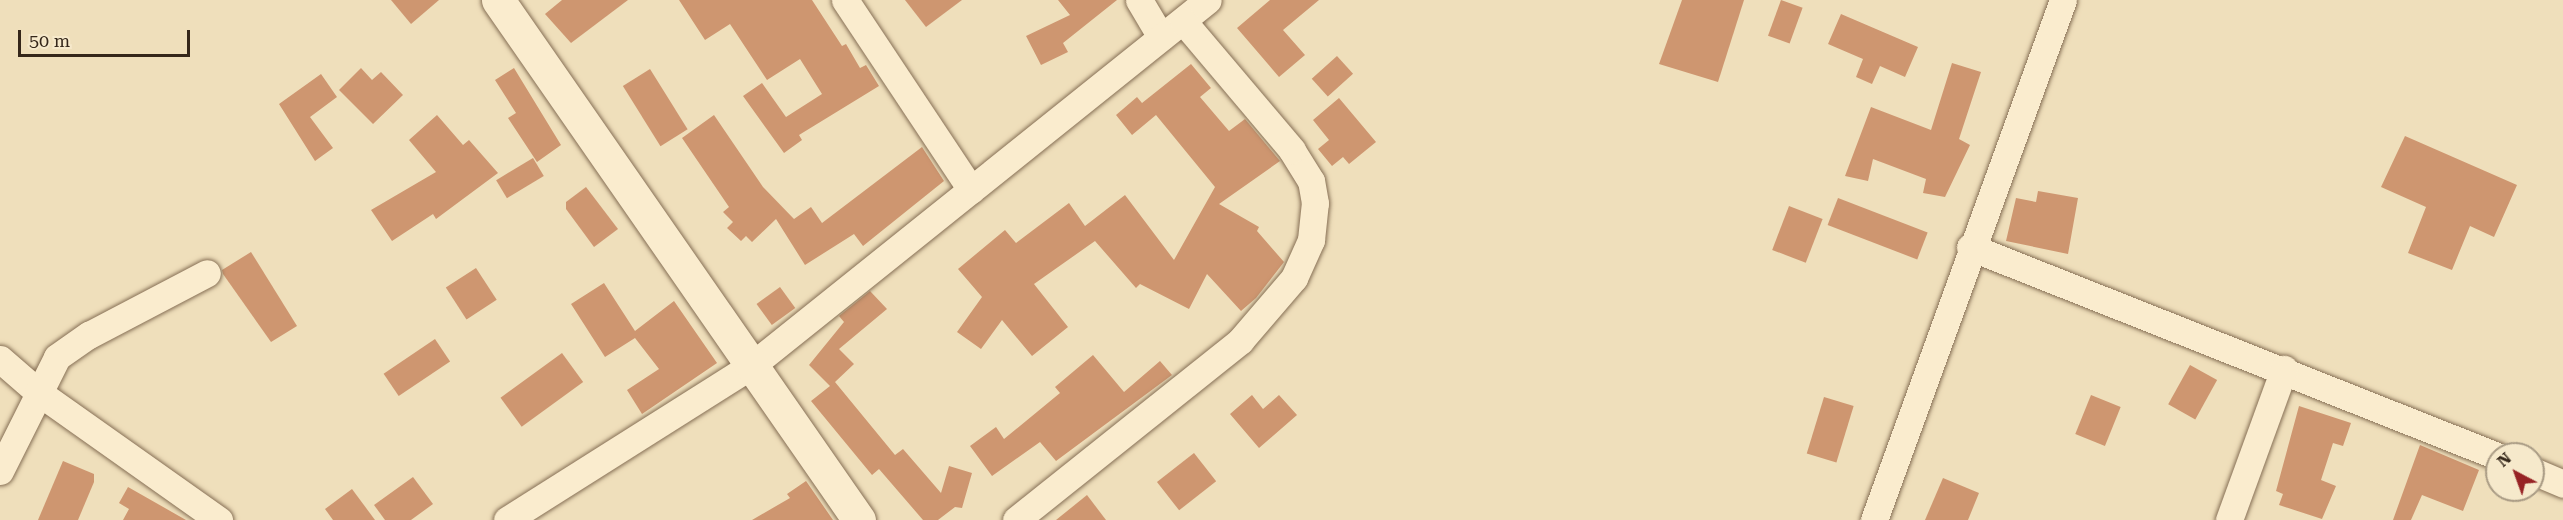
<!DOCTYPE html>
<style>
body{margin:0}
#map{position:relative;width:2563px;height:520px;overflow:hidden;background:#efdfbb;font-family:"Roboto Serif",serif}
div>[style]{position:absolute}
.building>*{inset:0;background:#ce9670;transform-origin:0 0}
.roads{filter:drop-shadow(0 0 2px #866f55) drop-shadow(0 0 2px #866f55)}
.minor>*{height:27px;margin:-13.5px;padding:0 13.5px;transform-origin:13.5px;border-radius:13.5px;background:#faecce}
.tertiary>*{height:33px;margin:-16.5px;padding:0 16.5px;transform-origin:16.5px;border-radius:16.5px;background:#faecce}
span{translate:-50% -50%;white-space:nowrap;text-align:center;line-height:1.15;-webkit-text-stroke:6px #f6e9cb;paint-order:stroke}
.north{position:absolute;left:2485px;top:442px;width:60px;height:60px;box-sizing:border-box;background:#f6e9cb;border:2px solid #a99b84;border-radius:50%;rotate:319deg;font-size:16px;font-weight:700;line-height:24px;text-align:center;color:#35271a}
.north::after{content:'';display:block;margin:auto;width:21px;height:27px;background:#972325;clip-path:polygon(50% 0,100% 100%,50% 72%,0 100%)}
.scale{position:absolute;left:18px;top:30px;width:172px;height:27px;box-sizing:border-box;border:3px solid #35271a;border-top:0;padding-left:8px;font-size:18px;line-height:21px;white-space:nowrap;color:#35271a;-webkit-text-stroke:4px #f6e9cb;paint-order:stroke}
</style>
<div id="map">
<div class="building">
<div style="clip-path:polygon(391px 0,439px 0,411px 24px)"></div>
<div style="clip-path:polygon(562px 0,628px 0,571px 43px,545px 14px)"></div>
<div style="clip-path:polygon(679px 0,812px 0,842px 46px,846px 44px,860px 68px,866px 65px,879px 86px,799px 135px,802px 140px,784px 153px,743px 96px,762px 83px,786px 117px,822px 94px,800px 59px,767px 80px,730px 24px,705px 40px)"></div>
<div style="clip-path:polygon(905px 0,962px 0,926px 27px)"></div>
<div style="clip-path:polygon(1058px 0,1117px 0,1063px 43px,1068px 52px,1041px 65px,1026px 36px,1070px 15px)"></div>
<div style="clip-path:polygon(1270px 0,1319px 0,1283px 30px,1305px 55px,1279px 77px,1237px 28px)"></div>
<div style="clip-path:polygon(1682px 0,1744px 0,1718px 82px,1659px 64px)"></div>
<div style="left:1781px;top:0;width:23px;height:38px;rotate:20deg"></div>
<div style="clip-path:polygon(1841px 14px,1918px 47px,1905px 77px,1880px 66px,1872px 84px,1856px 77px,1863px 59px,1828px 44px)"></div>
<div style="left:1337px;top:56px;width:24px;height:34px;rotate:48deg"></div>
<div style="clip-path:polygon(1952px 63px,1981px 72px,1959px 139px,1970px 145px,1945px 197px,1923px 193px,1926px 179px,1873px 159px,1868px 181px,1845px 176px,1871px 107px,1931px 130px)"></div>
<div style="clip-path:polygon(1191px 64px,1211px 88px,1200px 97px,1229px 131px,1245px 119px,1280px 161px,1219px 204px,1259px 227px,1257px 231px,1284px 262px,1256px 298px,1241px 311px,1207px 274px,1189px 309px,1140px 284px,1136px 288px,1095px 241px,1034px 284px,1068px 327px,1032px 356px,1002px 320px,981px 349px,957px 332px,982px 297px,958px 269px,1005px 230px,1016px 243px,1069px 203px,1085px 226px,1125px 195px,1174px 260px,1215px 187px,1156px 115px,1132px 135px,1116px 115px,1137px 97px,1142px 103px)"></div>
<div style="clip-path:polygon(361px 68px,372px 80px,381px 72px,403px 95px,373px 124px,339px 90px)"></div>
<div style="clip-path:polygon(514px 68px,561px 145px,537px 162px,508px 118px,516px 113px,495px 80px)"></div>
<div style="left:650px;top:69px;width:71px;height:32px;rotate:58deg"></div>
<div style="clip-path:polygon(321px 74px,337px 97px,310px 117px,333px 148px,315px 161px,279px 104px)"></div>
<div style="clip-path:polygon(1339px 98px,1376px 142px,1349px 164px,1343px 157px,1332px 166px,1318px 149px,1329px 140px,1313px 120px)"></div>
<div style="clip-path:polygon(437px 115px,463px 145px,469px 140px,498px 173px,436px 219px,433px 214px,392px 241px,371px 210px,436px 172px,409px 140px)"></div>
<div style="clip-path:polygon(714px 115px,763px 187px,794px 219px,811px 207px,822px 223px,922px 147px,944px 181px,863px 246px,854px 234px,805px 265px,776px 219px,752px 242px,746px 236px,741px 241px,727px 228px,733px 222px,723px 212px,729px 207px,682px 138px)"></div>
<div style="clip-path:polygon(2405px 136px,2517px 185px,2494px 237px,2470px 226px,2452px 270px,2408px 253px,2426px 207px,2381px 187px)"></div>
<div style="left:533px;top:158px;width:21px;height:43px;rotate:59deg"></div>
<div style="clip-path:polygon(586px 187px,618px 229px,594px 247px,566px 209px,566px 202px)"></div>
<div style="clip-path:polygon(2038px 191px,2078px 198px,2068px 254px,2006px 241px,2016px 198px,2036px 202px)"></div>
<div style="left:1838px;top:198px;width:96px;height:29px;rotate:21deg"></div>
<div style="left:1789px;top:206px;width:36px;height:47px;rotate:21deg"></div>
<div style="clip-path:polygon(251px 252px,297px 326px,271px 342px,223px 274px,222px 270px)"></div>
<div style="left:476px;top:268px;width:38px;height:36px;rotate:57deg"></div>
<div style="clip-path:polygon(604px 283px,635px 331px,674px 301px,717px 363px,642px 414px,627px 390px,659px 369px,635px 338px,605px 357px,571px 304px)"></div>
<div style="left:780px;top:287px;width:26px;height:29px;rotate:54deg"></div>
<div style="clip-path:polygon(870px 291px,887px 309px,839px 349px,854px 364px,835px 382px,895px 455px,903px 449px,941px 493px,949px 466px,972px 473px,962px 508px,955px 507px,938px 520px,923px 520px,879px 469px,872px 475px,811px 401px,830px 386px,809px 365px,844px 322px,839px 316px)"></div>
<div style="left:435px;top:339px;width:27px;height:62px;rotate:56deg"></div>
<div style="left:562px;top:353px;width:36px;height:76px;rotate:54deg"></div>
<div style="clip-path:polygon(1093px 355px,1124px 392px,1160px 361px,1172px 375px,1056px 461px,1040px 442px,992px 476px,970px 446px,996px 427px,1004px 439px,1060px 393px,1055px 387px)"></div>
<div style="left:2190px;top:365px;width:31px;height:45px;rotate:29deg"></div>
<div style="clip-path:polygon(1252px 395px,1263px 409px,1279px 395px,1297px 415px,1259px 448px,1230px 414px)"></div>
<div style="left:2091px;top:395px;width:32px;height:42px;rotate:22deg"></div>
<div style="left:1824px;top:397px;width:31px;height:59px;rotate:17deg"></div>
<div style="clip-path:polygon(2299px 406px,2351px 423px,2343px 446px,2333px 443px,2321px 480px,2336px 486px,2322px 519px,2279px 505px,2283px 494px,2276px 491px)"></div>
<div style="clip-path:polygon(2420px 445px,2479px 470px,2463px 511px,2422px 495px,2411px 520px,2393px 520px)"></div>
<div style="left:1194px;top:453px;width:36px;height:47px;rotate:52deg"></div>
<div style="clip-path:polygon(63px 461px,94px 474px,94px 482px,78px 520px,38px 520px)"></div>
<div style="clip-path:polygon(413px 477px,433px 504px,411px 520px,385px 520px,374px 505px)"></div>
<div style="clip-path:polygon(1943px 478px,1979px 493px,1968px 520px,1925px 520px)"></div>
<div style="clip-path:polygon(806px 481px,833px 520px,752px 520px,790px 498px,787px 494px)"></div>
<div style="clip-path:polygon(128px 487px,186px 520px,123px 520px,129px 509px,119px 503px)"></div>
<div style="clip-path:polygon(352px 489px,375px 520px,333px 520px,325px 509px)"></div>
<div style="clip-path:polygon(1087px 495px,1106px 520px,1056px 520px)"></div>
</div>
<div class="roads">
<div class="minor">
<div style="left:845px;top:0;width:228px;rotate:56.4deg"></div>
<div style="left:1139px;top:0;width:43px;rotate:59.3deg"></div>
<div style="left:1970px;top:247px;width:567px;rotate:21.63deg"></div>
<div style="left:0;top:359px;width:50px;rotate:41deg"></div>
<div style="left:38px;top:392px;width:222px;rotate:35.3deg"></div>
<div style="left:0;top:471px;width:127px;rotate:-63.4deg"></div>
<div style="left:57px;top:357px;width:39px;rotate:-35deg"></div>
<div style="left:89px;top:335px;width:133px;rotate:-27.7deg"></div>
<div style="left:2533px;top:471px;width:33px;rotate:23deg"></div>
<div style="left:507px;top:520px;width:289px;rotate:-32.3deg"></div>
<div style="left:751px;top:366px;width:585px;rotate:-38.69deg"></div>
<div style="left:1016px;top:520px;width:287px;rotate:-38.6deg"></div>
<div style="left:1240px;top:341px;width:83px;rotate:-49.4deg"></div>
<div style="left:1294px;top:278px;width:42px;rotate:-65.9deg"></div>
<div style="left:1311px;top:240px;width:37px;rotate:-84deg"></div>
<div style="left:1315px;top:203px;width:22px;rotate:-100deg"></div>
<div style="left:1311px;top:181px;width:36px;rotate:-122deg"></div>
<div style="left:1292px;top:150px;width:169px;rotate:-130.2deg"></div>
<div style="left:1874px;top:520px;width:553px;rotate:-70.03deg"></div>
<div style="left:2229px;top:520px;width:161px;rotate:-70deg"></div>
</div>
<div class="tertiary">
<div style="left:498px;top:0;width:633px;rotate:55.23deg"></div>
</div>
</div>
<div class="north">N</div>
<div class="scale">50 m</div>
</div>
